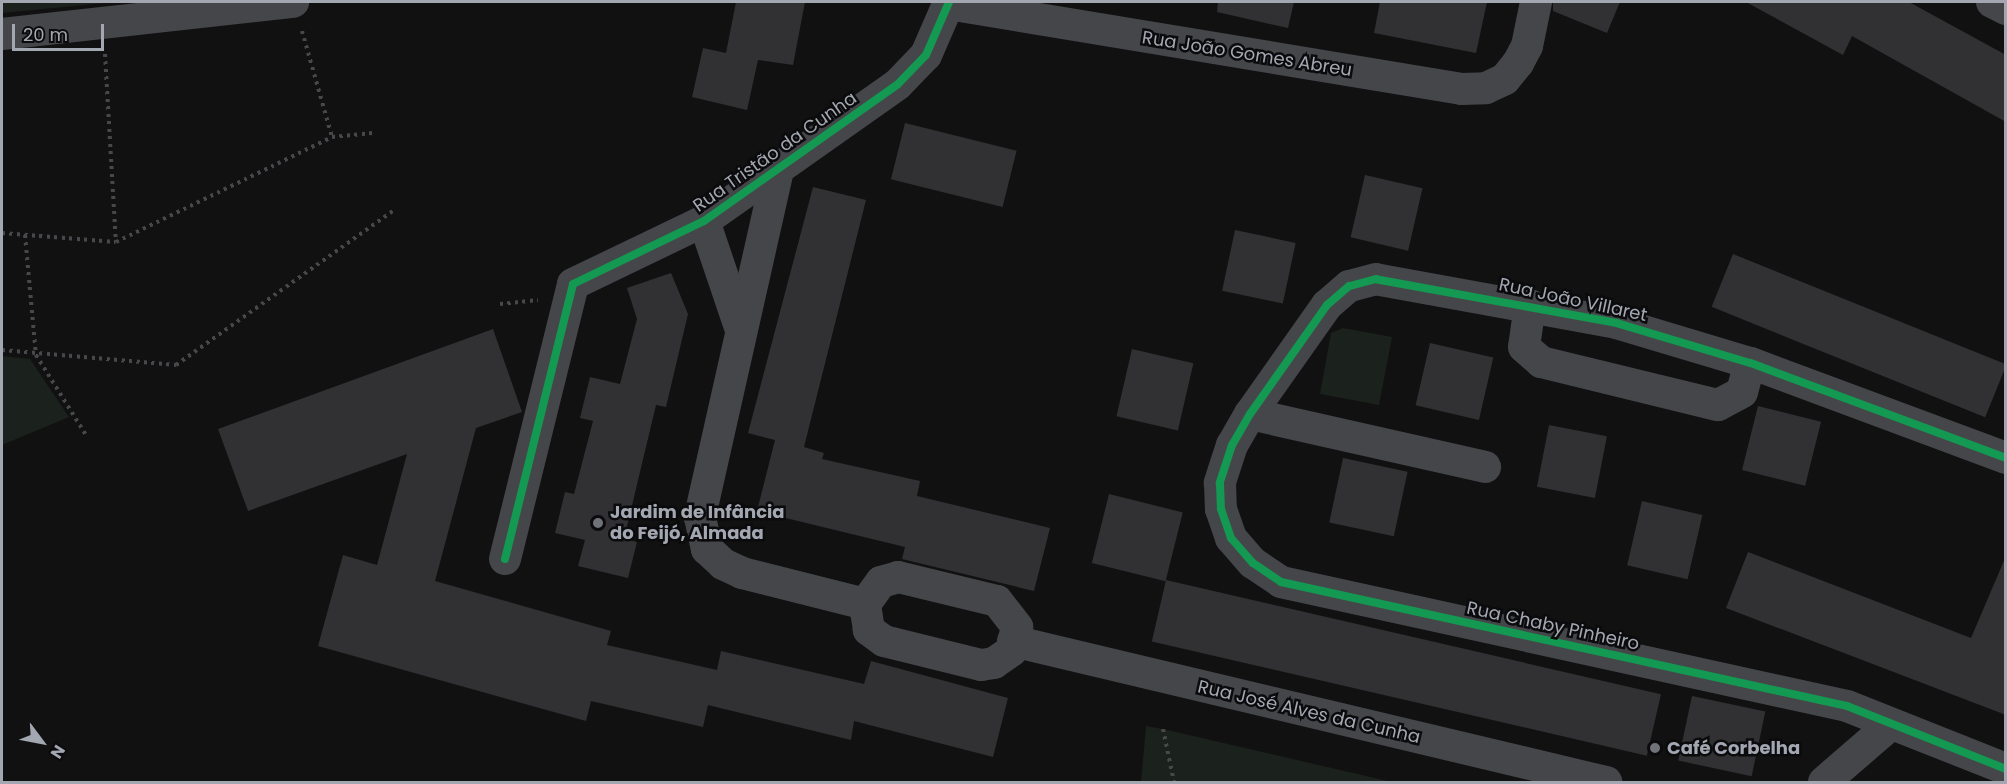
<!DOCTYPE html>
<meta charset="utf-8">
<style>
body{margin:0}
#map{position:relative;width:2007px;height:784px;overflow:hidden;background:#111;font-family:Poppins,sans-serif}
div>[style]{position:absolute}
.green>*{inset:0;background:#1b211c}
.building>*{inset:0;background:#313133;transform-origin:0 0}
.path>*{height:4px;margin-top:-2px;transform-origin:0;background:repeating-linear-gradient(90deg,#47484b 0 3px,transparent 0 7.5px)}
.minor>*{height:32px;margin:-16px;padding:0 16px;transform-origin:16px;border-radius:16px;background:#45464a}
.cycleway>*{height:8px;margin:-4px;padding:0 4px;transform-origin:4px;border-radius:4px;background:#139951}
.dots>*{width:16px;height:16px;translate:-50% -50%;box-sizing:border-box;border:3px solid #0b0b0d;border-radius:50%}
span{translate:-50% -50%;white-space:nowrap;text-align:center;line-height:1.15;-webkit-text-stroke:5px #0b0b0d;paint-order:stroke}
.street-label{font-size:18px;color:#a2a7b1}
.poi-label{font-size:18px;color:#a2a7b1;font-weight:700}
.left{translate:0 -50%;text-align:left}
.frame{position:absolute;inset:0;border:3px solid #a2a7b1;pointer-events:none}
.north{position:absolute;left:12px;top:712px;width:60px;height:60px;-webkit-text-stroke:4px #0b0b0d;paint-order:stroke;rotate:122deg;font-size:16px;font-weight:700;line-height:24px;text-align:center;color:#a2a7b1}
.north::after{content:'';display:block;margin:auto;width:21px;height:27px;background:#a2a7b1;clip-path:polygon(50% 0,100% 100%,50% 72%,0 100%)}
.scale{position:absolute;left:12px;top:24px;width:92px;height:27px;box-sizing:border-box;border:3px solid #a2a7b1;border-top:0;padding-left:8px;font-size:18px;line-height:21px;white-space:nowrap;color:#a2a7b1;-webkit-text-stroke:4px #0b0b0d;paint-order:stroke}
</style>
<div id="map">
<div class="green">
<div style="clip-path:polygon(2px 2px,116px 2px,2px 13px)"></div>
<div style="clip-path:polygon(1343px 328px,1392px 337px,1379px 405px,1320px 394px,1331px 333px)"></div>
<div style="clip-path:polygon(2px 356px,30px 359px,69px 417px,2px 445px)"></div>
<div style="clip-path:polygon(1146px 726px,1163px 729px,1392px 782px,1141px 782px)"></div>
</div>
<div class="building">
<div style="clip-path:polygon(736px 2px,805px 2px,793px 65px,758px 60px,747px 110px,692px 97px,703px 48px,726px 53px)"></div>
<div style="clip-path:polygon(1218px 2px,1294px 2px,1288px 28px,1217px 12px)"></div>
<div style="clip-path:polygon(1380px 2px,1487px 2px,1476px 53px,1374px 33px)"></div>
<div style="clip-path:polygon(1553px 2px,1620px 2px,1607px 33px,1553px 11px)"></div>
<div style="clip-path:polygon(1746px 2px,1909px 2px,2006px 55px,2006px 122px,1852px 36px,1843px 55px)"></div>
<div style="left:905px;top:123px;width:115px;height:58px;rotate:14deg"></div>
<div style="left:1365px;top:175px;width:59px;height:64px;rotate:13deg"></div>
<div style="clip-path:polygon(813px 187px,866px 200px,804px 447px,824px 453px,822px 459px,920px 481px,917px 496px,1050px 528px,1034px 591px,902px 559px,905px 547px,757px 511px,775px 440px,748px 433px)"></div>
<div style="left:1235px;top:230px;width:62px;height:62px;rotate:12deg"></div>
<div style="left:1733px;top:254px;width:295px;height:57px;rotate:22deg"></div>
<div style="clip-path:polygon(671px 273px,688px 314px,666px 407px,656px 405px,624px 539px,637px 542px,628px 578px,578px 566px,585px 540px,555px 533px,565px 492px,574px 494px,593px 421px,580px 418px,590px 377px,620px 384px,637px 319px,627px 288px)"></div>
<div style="clip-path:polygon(493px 329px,522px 412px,476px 428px,435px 581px,611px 631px,607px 645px,717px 670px,721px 651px,864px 684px,871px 661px,1008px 698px,993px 757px,854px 721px,851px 740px,708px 705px,703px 727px,591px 701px,586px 721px,318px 646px,343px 555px,377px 565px,407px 454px,248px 511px,218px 429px)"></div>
<div style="left:1430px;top:343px;width:65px;height:64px;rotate:13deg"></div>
<div style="left:1132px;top:349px;width:63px;height:69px;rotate:13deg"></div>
<div style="left:1758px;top:406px;width:65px;height:66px;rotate:14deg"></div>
<div style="left:1549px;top:425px;width:59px;height:63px;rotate:11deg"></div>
<div style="left:1343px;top:458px;width:66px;height:66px;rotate:12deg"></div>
<div style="left:1109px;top:494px;width:76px;height:71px;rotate:14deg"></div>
<div style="left:1642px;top:501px;width:62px;height:66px;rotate:13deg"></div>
<div style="clip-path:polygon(1748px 552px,1971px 638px,2006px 556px,2006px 715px,1726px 608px)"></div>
<div style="left:1166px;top:580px;width:508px;height:63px;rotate:13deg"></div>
<div style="left:1692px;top:696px;width:75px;height:66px;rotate:12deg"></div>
</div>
<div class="path">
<div style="left:302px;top:31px;width:110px;rotate:74.2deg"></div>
<div style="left:105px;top:54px;width:188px;rotate:86.7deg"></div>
<div style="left:2px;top:233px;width:114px;rotate:4.5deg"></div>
<div style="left:116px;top:242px;width:240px;rotate:-25.9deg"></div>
<div style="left:332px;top:137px;width:41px;rotate:-5.6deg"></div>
<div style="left:25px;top:235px;width:121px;rotate:84.8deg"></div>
<div style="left:36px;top:355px;width:94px;rotate:58deg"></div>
<div style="left:500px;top:304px;width:38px;rotate:-6deg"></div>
<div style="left:2px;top:350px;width:175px;rotate:4.9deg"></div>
<div style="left:176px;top:365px;width:267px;rotate:-35.4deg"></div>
<div style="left:1163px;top:729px;width:54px;rotate:78.3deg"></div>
</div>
<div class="minor">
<div style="left:1992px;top:2px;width:16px;rotate:27deg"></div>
<div style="left:948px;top:4px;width:521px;rotate:9.39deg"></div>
<div style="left:1462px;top:89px;width:24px;rotate:-2deg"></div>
<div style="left:1486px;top:88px;width:21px;rotate:-25deg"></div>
<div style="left:1505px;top:79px;width:21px;rotate:-51deg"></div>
<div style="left:1518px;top:63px;width:19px;rotate:-62deg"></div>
<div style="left:1527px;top:46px;width:45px;rotate:-78.4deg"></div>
<div style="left:2px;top:34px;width:293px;rotate:-6.3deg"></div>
<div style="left:778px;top:170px;width:356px;rotate:102.7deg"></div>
<div style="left:700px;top:517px;width:33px;rotate:78deg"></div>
<div style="left:707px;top:549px;width:22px;rotate:43deg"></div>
<div style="left:723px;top:564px;width:21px;rotate:25deg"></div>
<div style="left:742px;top:573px;width:127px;rotate:14.1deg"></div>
<div style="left:704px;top:221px;width:115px;rotate:71.3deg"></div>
<div style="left:1530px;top:305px;width:42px;rotate:98.1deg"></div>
<div style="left:1524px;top:347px;width:23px;rotate:41deg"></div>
<div style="left:1541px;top:362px;width:182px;rotate:13.7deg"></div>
<div style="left:1718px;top:405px;width:27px;rotate:-28deg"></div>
<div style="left:1742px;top:392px;width:30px;rotate:-75deg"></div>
<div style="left:1250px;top:414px;width:241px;rotate:12.7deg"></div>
<div style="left:2006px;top:458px;width:273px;rotate:-159.6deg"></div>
<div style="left:1750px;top:363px;width:139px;rotate:-163.3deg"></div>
<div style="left:1617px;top:323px;width:245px;rotate:-169.7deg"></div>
<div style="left:1376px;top:279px;width:28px;rotate:165deg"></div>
<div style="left:1349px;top:286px;width:29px;rotate:139deg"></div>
<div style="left:1327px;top:305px;width:133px;rotate:125.2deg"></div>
<div style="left:1250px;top:414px;width:36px;rotate:120deg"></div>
<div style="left:1232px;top:445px;width:40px;rotate:108deg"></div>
<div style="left:1220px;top:483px;width:26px;rotate:88deg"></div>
<div style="left:1221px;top:509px;width:31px;rotate:71deg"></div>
<div style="left:1231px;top:538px;width:33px;rotate:49deg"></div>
<div style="left:1253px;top:563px;width:34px;rotate:34deg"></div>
<div style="left:1281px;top:582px;width:579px;rotate:12.36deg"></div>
<div style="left:1847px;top:706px;width:171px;rotate:21.6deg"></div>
<div style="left:505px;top:559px;width:283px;rotate:-76.1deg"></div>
<div style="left:573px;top:284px;width:145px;rotate:-25.7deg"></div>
<div style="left:704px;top:221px;width:237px;rotate:-35.2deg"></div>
<div style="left:898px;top:84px;width:40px;rotate:-46deg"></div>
<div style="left:926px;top:55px;width:58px;rotate:-66.5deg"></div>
<div style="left:898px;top:577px;width:102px;rotate:13.6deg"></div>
<div style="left:997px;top:601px;width:33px;rotate:52deg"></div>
<div style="left:1017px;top:627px;width:25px;rotate:104deg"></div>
<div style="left:1011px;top:651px;width:21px;rotate:145deg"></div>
<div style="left:994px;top:663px;width:13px;rotate:171deg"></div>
<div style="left:981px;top:665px;width:100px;rotate:-166.1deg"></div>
<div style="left:884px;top:641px;width:19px;rotate:-144deg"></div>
<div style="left:869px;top:630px;width:26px;rotate:-99deg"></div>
<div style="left:865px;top:604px;width:27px;rotate:-54deg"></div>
<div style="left:881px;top:582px;width:18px;rotate:-16deg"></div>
<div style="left:1013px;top:641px;width:610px;rotate:13.38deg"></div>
<div style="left:1824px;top:782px;width:87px;rotate:-40.8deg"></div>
</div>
<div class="cycleway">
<div style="left:2006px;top:458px;width:273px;rotate:-159.6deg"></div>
<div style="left:1750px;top:363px;width:139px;rotate:-163.3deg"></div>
<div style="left:1617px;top:323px;width:245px;rotate:-169.7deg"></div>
<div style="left:1376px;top:279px;width:28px;rotate:165deg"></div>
<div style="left:1349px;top:286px;width:29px;rotate:139deg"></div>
<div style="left:1327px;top:305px;width:133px;rotate:125.2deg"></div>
<div style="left:1250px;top:414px;width:36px;rotate:120deg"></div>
<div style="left:1232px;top:445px;width:40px;rotate:108deg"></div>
<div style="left:1220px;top:483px;width:26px;rotate:88deg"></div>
<div style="left:1221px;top:509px;width:31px;rotate:71deg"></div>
<div style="left:1231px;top:538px;width:33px;rotate:49deg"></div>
<div style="left:1253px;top:563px;width:34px;rotate:34deg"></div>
<div style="left:1281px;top:582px;width:579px;rotate:12.36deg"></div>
<div style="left:1847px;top:706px;width:171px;rotate:21.6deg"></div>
<div style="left:505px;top:559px;width:283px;rotate:-76.1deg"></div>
<div style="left:573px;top:284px;width:145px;rotate:-25.7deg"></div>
<div style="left:704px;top:221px;width:237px;rotate:-35.2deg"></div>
<div style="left:898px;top:84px;width:40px;rotate:-46deg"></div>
<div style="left:926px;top:55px;width:58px;rotate:-66.5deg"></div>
</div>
<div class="dots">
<div style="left:598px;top:523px;background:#6f7279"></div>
<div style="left:1655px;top:748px;background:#6f7279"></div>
</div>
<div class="street-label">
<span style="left:1247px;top:54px;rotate:9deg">Rua João Gomes Abreu</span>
<span style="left:775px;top:152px;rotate:-35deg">Rua Tristão da Cunha</span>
<span style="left:1573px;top:300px;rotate:12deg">Rua João Villaret</span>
<span style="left:1553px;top:626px;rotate:12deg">Rua Chaby Pinheiro</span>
<span style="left:1309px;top:712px;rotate:13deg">Rua José Alves da Cunha</span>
</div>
<div class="poi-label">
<span class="left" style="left:610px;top:523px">Jardim de Infância<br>do Feijó, Almada</span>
<span class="left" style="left:1667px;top:748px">Café Corbelha</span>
</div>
<div class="frame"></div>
<div class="north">N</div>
<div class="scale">20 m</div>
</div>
